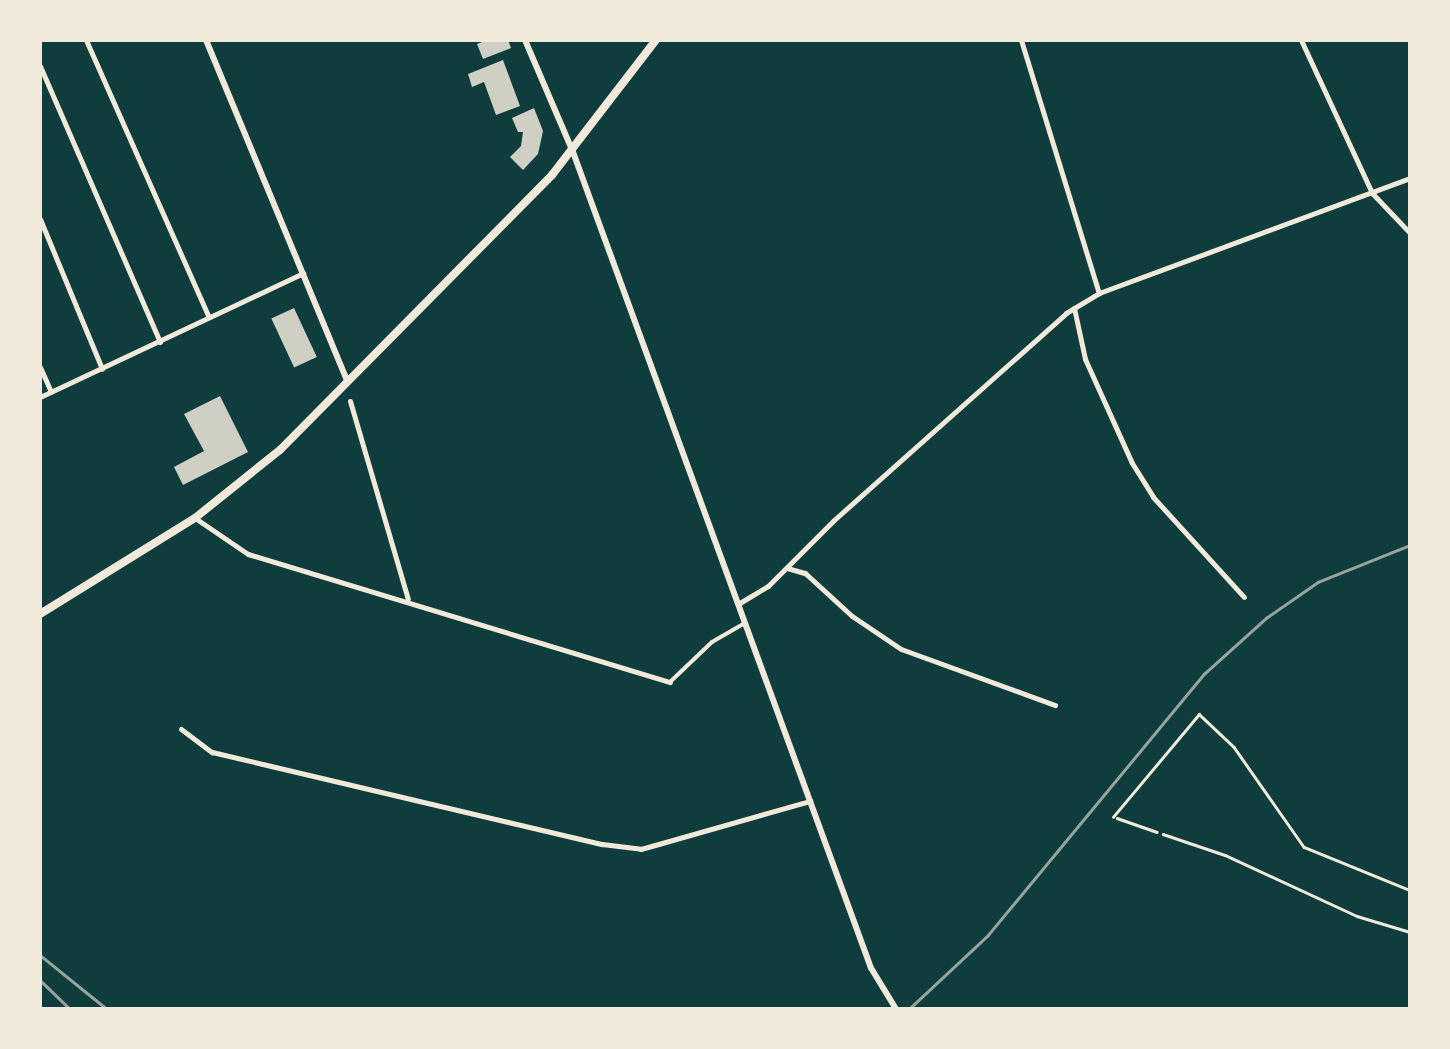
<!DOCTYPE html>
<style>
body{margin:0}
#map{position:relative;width:1450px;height:1049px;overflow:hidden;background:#0f3d3e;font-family:"IBM Plex Sans",sans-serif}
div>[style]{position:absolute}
.building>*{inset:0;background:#cfcfc3;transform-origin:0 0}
.path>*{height:2.5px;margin:-1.25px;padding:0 1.25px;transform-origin:1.25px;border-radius:1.25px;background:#f1e9da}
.service>*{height:2.5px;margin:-1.25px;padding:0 1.25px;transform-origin:1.25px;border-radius:1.25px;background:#f1e9da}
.pedestrian>*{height:4px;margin:-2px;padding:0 2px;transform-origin:2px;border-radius:2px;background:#f1e9da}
.minor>*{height:5px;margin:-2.5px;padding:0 2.5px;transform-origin:2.5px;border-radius:2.5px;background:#f1e9da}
.tertiary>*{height:6px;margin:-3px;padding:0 3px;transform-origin:3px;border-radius:3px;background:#f1e9da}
.primary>*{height:8px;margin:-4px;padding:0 4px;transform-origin:4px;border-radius:4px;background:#f1e9da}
.rail>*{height:2.5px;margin:-1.25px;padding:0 1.25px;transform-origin:1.25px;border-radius:1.25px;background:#97a49c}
span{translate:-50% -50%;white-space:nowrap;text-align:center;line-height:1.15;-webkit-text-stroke:10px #f1e9da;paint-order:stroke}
.frame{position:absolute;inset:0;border:42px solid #f1e9da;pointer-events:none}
</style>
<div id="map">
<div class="building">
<div style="clip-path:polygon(487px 40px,508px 40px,511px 48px,483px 59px,477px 44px)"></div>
<div style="clip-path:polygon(503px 60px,520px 106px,496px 115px,484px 82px,472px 87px,468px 74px)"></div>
<div style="clip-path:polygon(534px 108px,543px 131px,538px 154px,523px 170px,510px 157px,521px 146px,523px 132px,518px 132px,512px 118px)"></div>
<div style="left:294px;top:308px;width:54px;height:25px;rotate:65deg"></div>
<div style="clip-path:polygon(220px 396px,248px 452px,183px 485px,174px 467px,204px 451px,184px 414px)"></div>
</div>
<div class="path">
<div style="left:1117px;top:818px;width:42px;rotate:19.3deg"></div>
</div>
<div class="service">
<div style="left:1113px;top:817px;width:134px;rotate:-50.1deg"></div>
<div style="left:1199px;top:714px;width:48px;rotate:43.3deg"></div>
<div style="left:1234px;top:747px;width:122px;rotate:55deg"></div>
<div style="left:1304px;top:847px;width:114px;rotate:22.1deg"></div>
<div style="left:1163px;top:834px;width:65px;rotate:18.7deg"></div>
<div style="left:1225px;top:855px;width:145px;rotate:24.8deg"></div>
<div style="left:1357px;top:916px;width:55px;rotate:16.8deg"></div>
</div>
<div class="pedestrian">
<div style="left:670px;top:682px;width:58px;rotate:-43.6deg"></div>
<div style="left:712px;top:642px;width:38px;rotate:-30deg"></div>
</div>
<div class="minor">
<div style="left:86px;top:40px;width:303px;rotate:66.1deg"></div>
<div style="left:1021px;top:40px;width:265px;rotate:72.9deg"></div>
<div style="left:1301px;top:40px;width:169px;rotate:65.1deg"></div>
<div style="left:1372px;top:193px;width:55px;rotate:46.5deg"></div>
<div style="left:40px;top:66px;width:301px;rotate:66.5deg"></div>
<div style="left:40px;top:219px;width:162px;rotate:67.5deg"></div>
<div style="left:1074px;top:308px;width:52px;rotate:77.8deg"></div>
<div style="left:1085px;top:359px;width:114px;rotate:65.7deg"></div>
<div style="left:1132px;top:463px;width:40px;rotate:58deg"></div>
<div style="left:1153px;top:497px;width:135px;rotate:47.7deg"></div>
<div style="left:40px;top:367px;width:27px;rotate:66deg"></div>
<div style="left:40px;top:397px;width:291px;rotate:-25.2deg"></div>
<div style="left:350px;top:401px;width:206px;rotate:73.7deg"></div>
<div style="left:195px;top:518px;width:64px;rotate:34.2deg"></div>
<div style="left:248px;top:554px;width:441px;rotate:16.9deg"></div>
<div style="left:787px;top:568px;width:19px;rotate:16deg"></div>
<div style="left:805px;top:573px;width:64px;rotate:42.5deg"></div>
<div style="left:852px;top:616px;width:59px;rotate:34deg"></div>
<div style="left:901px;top:649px;width:164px;rotate:20deg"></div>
<div style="left:738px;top:604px;width:35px;rotate:-31deg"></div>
<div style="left:768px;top:586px;width:93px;rotate:-45deg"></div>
<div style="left:834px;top:520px;width:311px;rotate:-41.7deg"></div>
<div style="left:1066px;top:313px;width:39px;rotate:-31deg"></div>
<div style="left:1099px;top:293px;width:332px;rotate:-20.3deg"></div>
<div style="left:181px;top:729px;width:39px;rotate:37deg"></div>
<div style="left:212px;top:752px;width:401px;rotate:13.3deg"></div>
<div style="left:602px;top:844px;width:39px;rotate:7deg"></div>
<div style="left:641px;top:849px;width:176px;rotate:-15.9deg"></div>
</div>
<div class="tertiary">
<div style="left:206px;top:40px;width:370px;rotate:67.5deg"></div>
<div style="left:525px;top:40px;width:122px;rotate:66.8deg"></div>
<div style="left:573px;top:152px;width:869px;rotate:69.94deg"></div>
<div style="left:871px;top:968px;width:48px;rotate:58.6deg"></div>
</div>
<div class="primary">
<div style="left:40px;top:614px;width:182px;rotate:-31.8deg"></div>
<div style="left:195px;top:518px;width:109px;rotate:-38.7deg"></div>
<div style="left:280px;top:450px;width:387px;rotate:-45.3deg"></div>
<div style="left:552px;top:175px;width:170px;rotate:-52.4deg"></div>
</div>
<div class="rail">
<div style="left:40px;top:955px;width:86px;rotate:38.9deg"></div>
<div style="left:40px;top:980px;width:42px;rotate:44deg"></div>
<div style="left:909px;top:1009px;width:108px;rotate:-43.1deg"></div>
<div style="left:988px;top:935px;width:339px;rotate:-50.4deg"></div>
<div style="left:1204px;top:674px;width:84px;rotate:-42.1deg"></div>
<div style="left:1266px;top:618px;width:63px;rotate:-34.7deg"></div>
<div style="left:1318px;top:582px;width:99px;rotate:-21.9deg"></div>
</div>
<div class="frame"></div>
</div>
